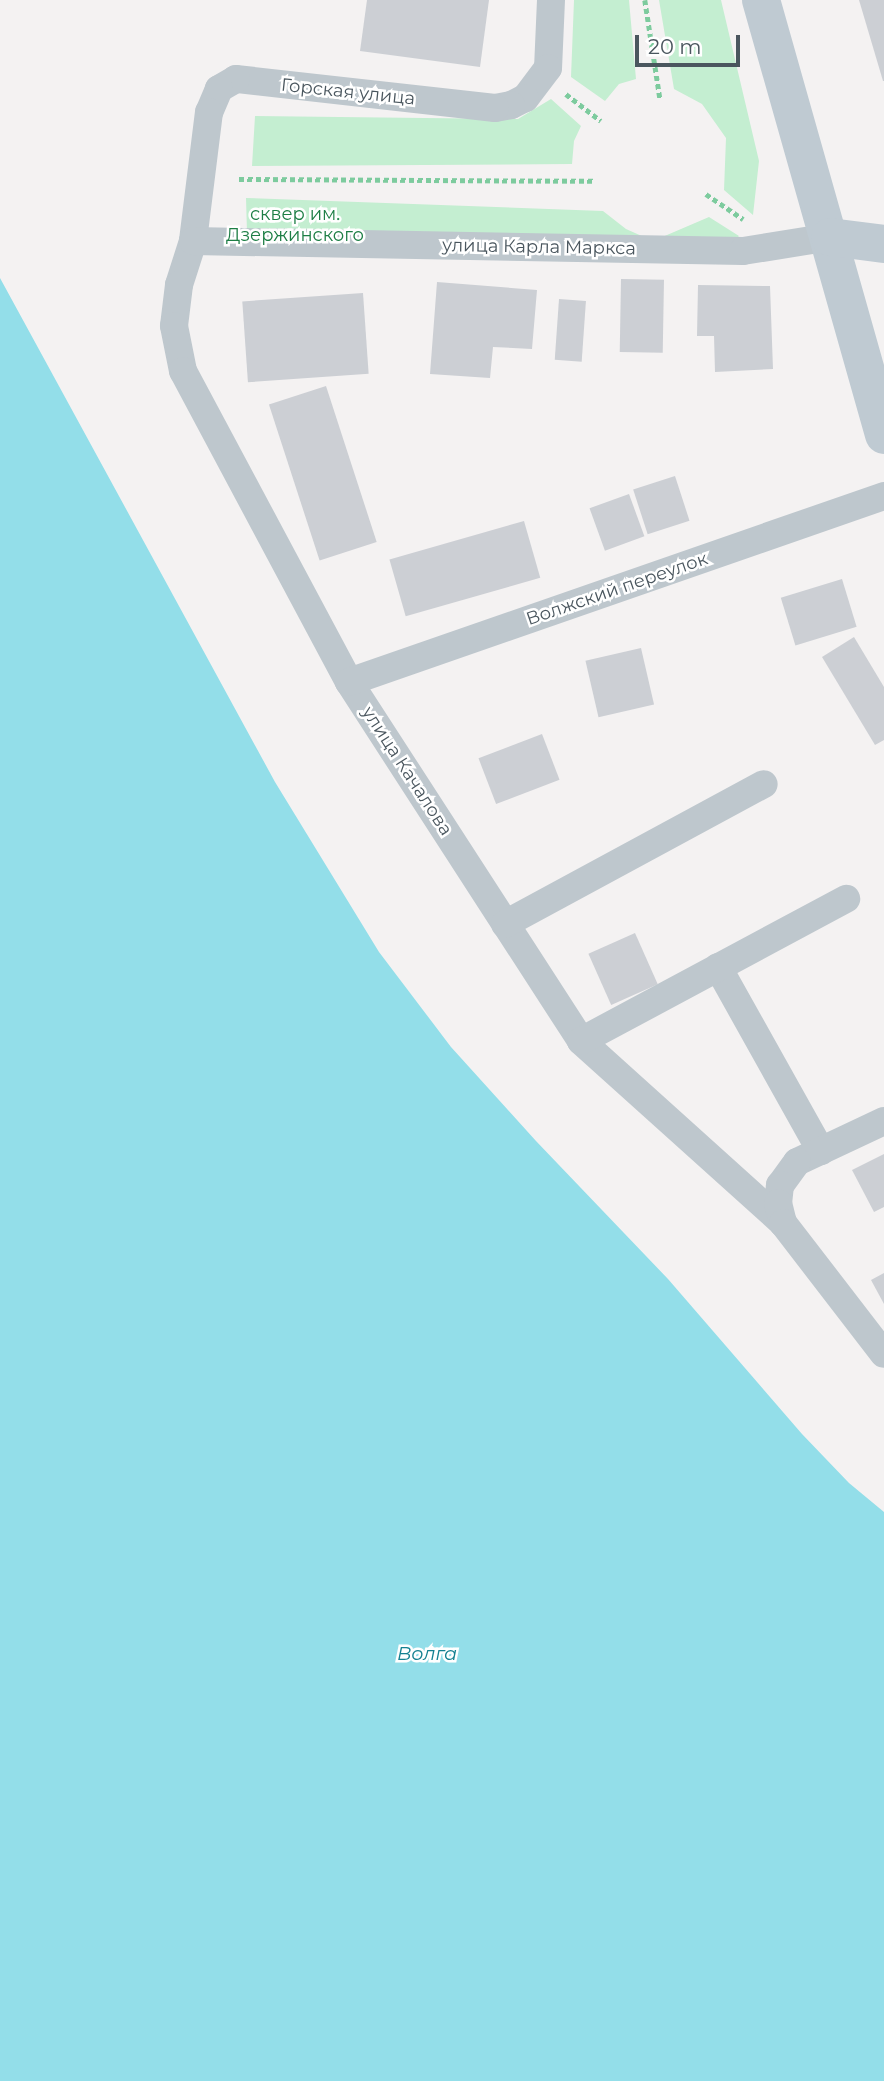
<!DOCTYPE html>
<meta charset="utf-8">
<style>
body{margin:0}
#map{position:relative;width:884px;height:2081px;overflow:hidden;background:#f4f2f2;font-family:Montserrat,sans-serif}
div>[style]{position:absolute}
.green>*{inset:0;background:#c4eed1}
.water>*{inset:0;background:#93dee9}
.building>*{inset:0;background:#cccfd4;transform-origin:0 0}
.path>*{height:4.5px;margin-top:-2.25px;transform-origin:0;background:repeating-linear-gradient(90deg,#7dcb9e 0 5px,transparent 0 8.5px)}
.street>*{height:28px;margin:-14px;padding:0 14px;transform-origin:14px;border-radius:14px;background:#bec7cd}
.secondary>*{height:38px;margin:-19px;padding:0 19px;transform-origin:19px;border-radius:19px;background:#bfcad2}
span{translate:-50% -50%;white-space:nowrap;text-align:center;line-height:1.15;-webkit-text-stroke:5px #fff;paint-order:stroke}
.street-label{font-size:18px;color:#4a565e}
.park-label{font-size:18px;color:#1d7e45}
.water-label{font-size:19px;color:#148191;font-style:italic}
.scale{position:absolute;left:635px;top:35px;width:105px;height:32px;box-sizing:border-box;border:4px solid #4a565e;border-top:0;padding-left:9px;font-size:21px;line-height:24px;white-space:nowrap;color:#4a565e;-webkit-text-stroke:5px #fff;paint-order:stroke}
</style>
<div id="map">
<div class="green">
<div style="clip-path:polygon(574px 0,629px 0,636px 79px,619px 84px,605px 101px,571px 77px)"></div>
<div style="clip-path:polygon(659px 0,721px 0,759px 161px,753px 215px,724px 190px,726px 138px,702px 104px,674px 89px)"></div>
<div style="clip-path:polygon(551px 99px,581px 126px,574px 141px,572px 164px,252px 166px,255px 116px,518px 119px)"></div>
<div style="clip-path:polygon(246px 198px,603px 211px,626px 229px,653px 241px,709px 217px,739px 236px,717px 260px,247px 233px)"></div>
</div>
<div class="water">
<div style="clip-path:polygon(0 278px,275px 782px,379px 952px,451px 1047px,536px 1141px,668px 1279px,802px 1434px,849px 1483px,884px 1512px,884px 2081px,0 2081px)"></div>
</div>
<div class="building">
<div style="clip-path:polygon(367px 0,489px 0,480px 67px,360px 51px)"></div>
<div style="clip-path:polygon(859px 0,884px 0,884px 81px,883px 81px)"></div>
<div style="left:621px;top:279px;width:43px;height:73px;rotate:1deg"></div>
<div style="clip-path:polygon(437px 282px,537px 290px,532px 349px,493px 347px,490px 378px,430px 374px)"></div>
<div style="clip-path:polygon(698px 285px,770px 286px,773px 369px,715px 372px,714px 336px,697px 336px)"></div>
<div style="left:363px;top:293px;width:81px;height:121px;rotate:86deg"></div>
<div style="left:559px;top:299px;width:27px;height:61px;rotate:4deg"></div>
<div style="left:326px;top:386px;width:164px;height:60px;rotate:72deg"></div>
<div style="left:675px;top:476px;width:47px;height:44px;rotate:72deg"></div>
<div style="left:629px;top:494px;width:45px;height:42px;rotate:70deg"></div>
<div style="left:524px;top:521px;width:59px;height:140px;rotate:74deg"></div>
<div style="left:842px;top:579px;width:50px;height:64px;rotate:73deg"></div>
<div style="clip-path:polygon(854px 637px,884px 687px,884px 740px,875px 745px,822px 657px)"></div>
<div style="left:641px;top:648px;width:58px;height:57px;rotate:77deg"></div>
<div style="left:542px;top:734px;width:49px;height:68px;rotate:69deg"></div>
<div style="left:635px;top:933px;width:56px;height:51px;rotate:66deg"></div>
<div style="clip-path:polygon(884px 1154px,884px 1207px,874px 1212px,852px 1170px)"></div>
<div style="clip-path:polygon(884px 1273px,884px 1304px,871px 1280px)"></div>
</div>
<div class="path">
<div style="left:645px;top:0;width:99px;rotate:81.3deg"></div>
<div style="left:566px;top:94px;width:44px;rotate:37.6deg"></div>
<div style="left:239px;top:179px;width:355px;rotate:0.3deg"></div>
<div style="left:706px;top:194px;width:45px;rotate:34deg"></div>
</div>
<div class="street">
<div style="left:551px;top:0;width:68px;rotate:92.5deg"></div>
<div style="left:548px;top:68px;width:38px;rotate:127deg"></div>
<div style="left:525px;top:98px;width:16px;rotate:153deg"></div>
<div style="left:511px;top:105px;width:16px;rotate:169deg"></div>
<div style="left:495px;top:108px;width:261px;rotate:-173.6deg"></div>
<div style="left:236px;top:79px;width:20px;rotate:150deg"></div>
<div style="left:219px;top:89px;width:25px;rotate:113deg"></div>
<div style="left:209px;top:112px;width:130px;rotate:97.1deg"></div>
<div style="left:193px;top:241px;width:46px;rotate:107.7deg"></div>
<div style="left:179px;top:285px;width:41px;rotate:97deg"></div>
<div style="left:174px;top:326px;width:46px;rotate:78.7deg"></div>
<div style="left:183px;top:371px;width:353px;rotate:61.9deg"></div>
<div style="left:349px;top:682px;width:427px;rotate:57.1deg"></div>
<div style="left:581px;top:1041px;width:272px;rotate:42deg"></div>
<div style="left:193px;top:241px;width:550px;rotate:1.04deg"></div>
<div style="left:743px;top:251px;width:88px;rotate:-9.1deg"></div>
<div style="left:349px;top:682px;width:566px;rotate:-19.17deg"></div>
<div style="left:505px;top:924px;width:294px;rotate:-28.4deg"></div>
<div style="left:718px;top:967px;width:211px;rotate:60.8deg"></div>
<div style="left:581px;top:1041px;width:301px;rotate:-28.2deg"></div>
<div style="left:884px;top:1121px;width:96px;rotate:154.8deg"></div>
<div style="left:797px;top:1162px;width:29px;rotate:126deg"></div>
<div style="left:780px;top:1185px;width:18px;rotate:96deg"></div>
<div style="left:778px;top:1203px;width:21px;rotate:76deg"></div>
<div style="left:783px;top:1223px;width:165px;rotate:52.4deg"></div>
</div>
<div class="secondary">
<div style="left:761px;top:0;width:452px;rotate:74.2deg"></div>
<div style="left:830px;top:237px;width:54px;rotate:7.4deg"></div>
</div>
<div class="street-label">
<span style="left:348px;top:92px;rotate:6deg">Горская улица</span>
<span style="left:539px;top:247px;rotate:1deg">улица Карла Маркса</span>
<span style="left:617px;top:589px;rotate:-19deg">Волжский переулок</span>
<span style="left:407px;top:771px;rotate:57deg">улица Качалова</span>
</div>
<div class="park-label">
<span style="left:295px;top:225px">сквер им.<br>Дзержинского</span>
</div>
<div class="water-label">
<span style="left:427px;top:1654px">Волга</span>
</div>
<div class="scale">20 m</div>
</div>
